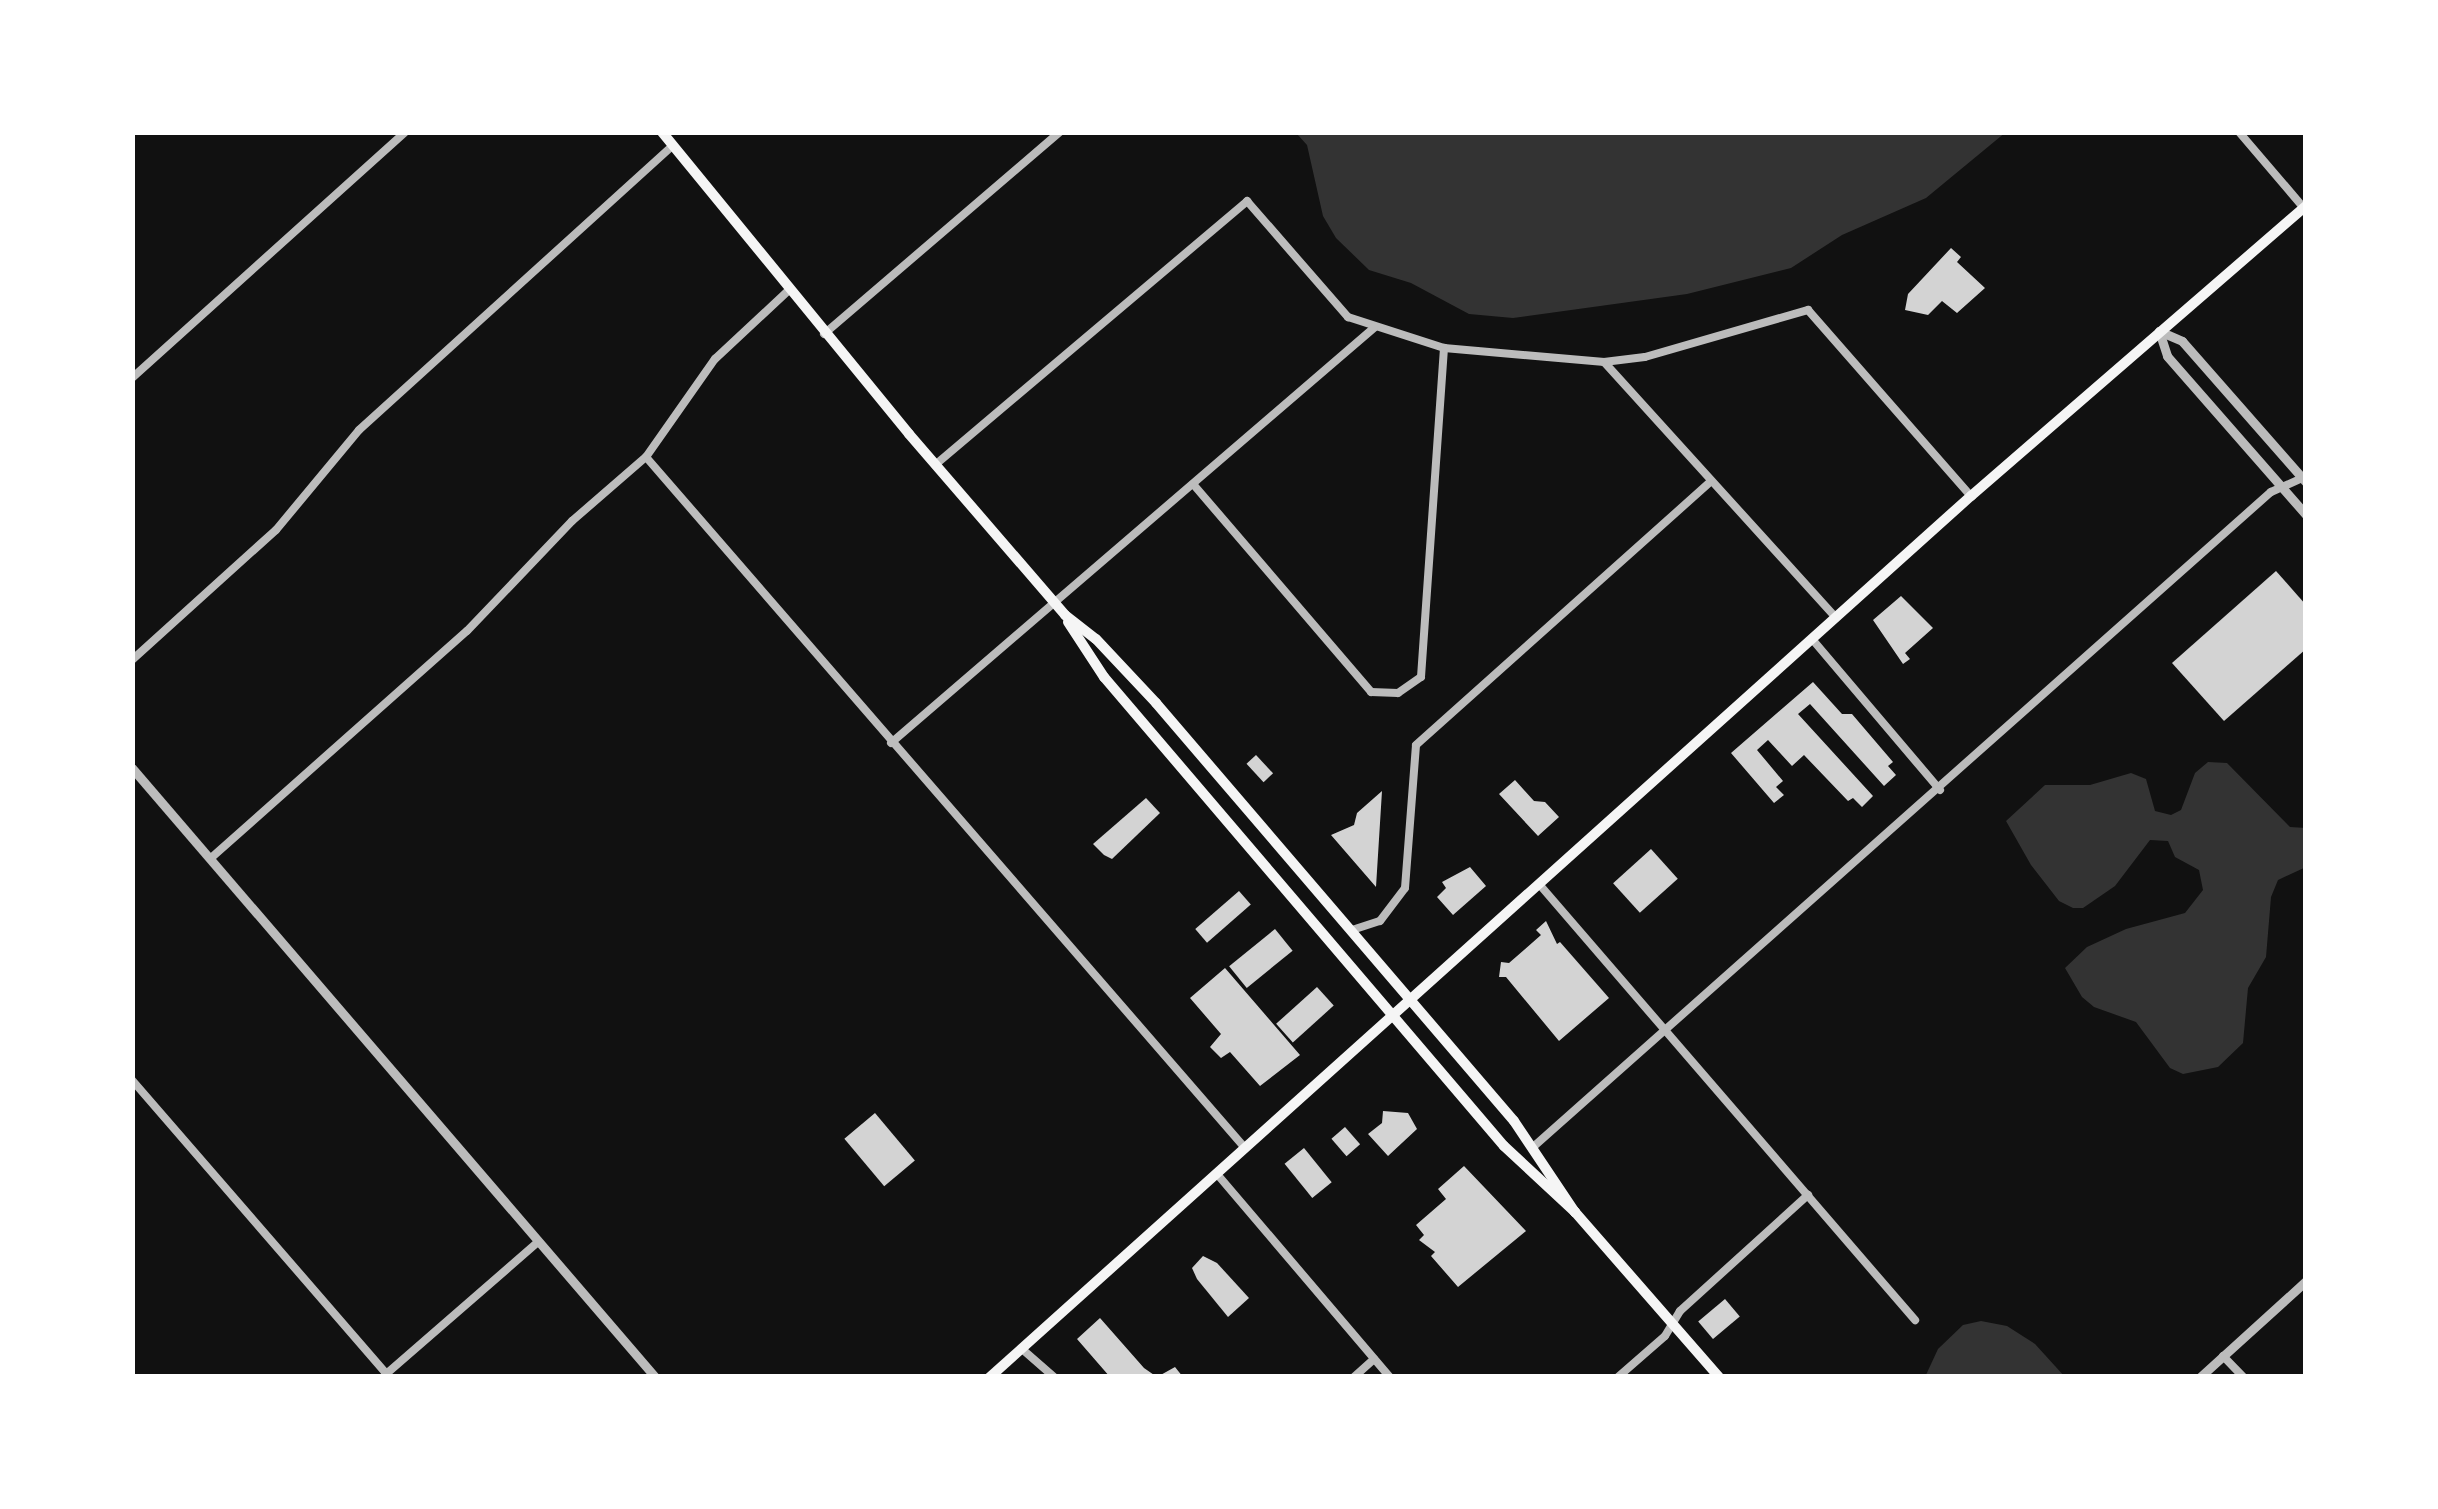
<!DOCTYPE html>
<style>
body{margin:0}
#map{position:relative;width:2438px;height:1509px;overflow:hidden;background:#111;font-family:"PT Sans Narrow",sans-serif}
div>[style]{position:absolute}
.water>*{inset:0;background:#333}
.building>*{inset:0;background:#d3d3d3;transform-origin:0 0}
.minor>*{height:8px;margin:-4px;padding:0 4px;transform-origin:4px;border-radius:4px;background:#bcbcbc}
.tertiary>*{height:9px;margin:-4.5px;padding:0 4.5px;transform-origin:4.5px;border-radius:4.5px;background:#bcbcbc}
.primary>*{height:10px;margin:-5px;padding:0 5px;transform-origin:5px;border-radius:5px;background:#f5f5f5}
span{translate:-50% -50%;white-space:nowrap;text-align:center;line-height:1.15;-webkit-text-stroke:10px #fff;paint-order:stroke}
.frame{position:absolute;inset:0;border:135px solid #fff;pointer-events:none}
</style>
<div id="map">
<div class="water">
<div style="clip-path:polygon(1265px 132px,2006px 132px,1926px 198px,1842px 235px,1791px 268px,1687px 294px,1513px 318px,1469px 314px,1411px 283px,1369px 270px,1336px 238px,1323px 216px,1307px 145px,1297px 134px)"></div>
<div style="clip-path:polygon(2208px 762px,2227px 763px,2290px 827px,2306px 828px,2306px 867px,2278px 880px,2271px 897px,2266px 957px,2248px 988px,2243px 1043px,2218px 1067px,2183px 1074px,2170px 1068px,2136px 1022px,2094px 1007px,2082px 997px,2065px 968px,2087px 947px,2126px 929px,2185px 913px,2203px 890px,2199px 870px,2175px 857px,2168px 841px,2150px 840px,2115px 886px,2083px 908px,2073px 908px,2059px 901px,2031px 865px,2006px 821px,2045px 785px,2090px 785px,2131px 773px,2146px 779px,2155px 811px,2171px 815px,2181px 810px,2195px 773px)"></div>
<div style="clip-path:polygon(1981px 1321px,2007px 1326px,2035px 1344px,2065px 1377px,1925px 1377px,1938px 1349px,1963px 1325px)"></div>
</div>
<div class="building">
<div style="clip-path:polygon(1951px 248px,1961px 257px,1957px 262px,1985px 288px,1957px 313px,1942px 301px,1928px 315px,1905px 310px,1908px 294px)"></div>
<div style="clip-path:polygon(2276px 571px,2306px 605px,2306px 649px,2224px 721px,2172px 663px)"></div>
<div style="clip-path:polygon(1901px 596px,1933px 628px,1905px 653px,1910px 659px,1903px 664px,1873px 620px)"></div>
<div style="clip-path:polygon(1813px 682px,1842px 714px,1852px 714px,1893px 762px,1888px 766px,1896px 775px,1884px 786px,1810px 704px,1798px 714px,1873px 796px,1862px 807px,1853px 798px,1848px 801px,1804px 755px,1792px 766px,1768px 740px,1757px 750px,1783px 781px,1776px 787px,1784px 795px,1774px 803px,1731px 753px)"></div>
<div style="left:1256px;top:755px;width:25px;height:13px;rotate:47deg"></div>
<div style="clip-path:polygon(1515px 780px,1534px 801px,1545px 802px,1559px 817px,1538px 836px,1499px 794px)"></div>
<div style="clip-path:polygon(1382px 791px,1376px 887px,1331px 835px,1354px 825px,1357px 813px)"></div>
<div style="clip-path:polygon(1146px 798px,1160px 813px,1112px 859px,1104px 855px,1093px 844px)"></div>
<div style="left:1651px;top:849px;width:40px;height:51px;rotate:48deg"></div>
<div style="clip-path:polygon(1470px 867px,1486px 886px,1453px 915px,1437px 897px,1446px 888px,1442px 882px)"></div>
<div style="left:1239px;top:891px;width:18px;height:58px;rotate:49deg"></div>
<div style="clip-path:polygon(1546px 921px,1557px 944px,1560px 942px,1609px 998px,1559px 1041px,1506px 977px,1499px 977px,1501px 962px,1509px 963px,1541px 935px,1536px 930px)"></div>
<div style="left:1275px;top:929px;width:28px;height:59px;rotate:51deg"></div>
<div style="clip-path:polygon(1225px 968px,1300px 1055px,1260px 1086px,1230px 1052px,1221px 1058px,1210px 1047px,1221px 1034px,1190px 998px)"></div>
<div style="left:1317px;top:987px;width:25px;height:55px;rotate:48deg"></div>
<div style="clip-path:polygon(1383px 1111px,1408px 1113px,1417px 1129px,1388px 1156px,1368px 1134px,1382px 1123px)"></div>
<div style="left:875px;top:1113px;width:62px;height:40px;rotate:50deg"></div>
<div style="left:1345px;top:1127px;width:23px;height:18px;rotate:49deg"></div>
<div style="left:1304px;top:1148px;width:44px;height:25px;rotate:51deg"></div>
<div style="clip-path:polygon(1464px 1166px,1526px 1231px,1458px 1287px,1431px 1256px,1435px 1252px,1419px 1240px,1424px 1235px,1416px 1225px,1446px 1199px,1438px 1189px)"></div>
<div style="clip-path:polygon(1203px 1256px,1217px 1263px,1249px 1298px,1228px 1317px,1197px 1279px,1192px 1268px)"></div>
<div style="left:1725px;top:1299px;width:23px;height:35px;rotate:50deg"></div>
<div style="clip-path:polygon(1100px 1318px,1144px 1368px,1157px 1377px,1175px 1367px,1183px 1377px,1110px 1377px,1077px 1339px)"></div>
</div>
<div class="minor">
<div style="left:2239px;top:132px;width:100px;rotate:49.5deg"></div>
<div style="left:824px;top:334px;width:311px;rotate:-40.6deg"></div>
<div style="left:1605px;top:363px;width:344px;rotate:47.8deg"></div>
<div style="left:132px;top:378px;width:367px;rotate:-42deg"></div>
<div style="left:646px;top:457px;width:914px;rotate:49.08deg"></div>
<div style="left:935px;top:465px;width:409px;rotate:-40.2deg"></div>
<div style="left:1247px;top:201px;width:154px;rotate:49deg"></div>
<div style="left:1348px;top:317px;width:101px;rotate:17.9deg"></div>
<div style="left:1444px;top:348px;width:161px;rotate:5deg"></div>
<div style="left:1604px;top:362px;width:41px;rotate:-7deg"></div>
<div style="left:1645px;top:357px;width:170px;rotate:-16.1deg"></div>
<div style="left:1808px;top:310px;width:247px;rotate:48.8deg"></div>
<div style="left:1193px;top:484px;width:274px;rotate:49.4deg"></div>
<div style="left:1371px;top:692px;width:27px;rotate:2deg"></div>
<div style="left:1398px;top:693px;width:28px;rotate:-35deg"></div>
<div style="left:1421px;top:677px;width:330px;rotate:-86deg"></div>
<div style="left:1812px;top:639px;width:198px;rotate:49.7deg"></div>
<div style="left:132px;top:660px;width:194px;rotate:-42.1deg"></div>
<div style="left:276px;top:530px;width:130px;rotate:-50.3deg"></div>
<div style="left:359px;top:430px;width:423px;rotate:-42.2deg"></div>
<div style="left:891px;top:743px;width:638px;rotate:-40.68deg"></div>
<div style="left:211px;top:858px;width:342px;rotate:-41.6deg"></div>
<div style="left:467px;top:631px;width:152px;rotate:-46.3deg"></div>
<div style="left:572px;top:521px;width:98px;rotate:-40.9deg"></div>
<div style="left:646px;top:457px;width:120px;rotate:-54.9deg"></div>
<div style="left:715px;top:359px;width:100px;rotate:-43deg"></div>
<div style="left:1539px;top:884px;width:576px;rotate:49.23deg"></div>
<div style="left:1352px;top:930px;width:29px;rotate:-18deg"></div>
<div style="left:1380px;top:921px;width:41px;rotate:-52.9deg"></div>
<div style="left:1405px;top:888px;width:143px;rotate:-85.6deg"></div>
<div style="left:1416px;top:745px;width:396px;rotate:-41.8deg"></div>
<div style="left:132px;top:1080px;width:393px;rotate:49.1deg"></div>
<div style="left:1532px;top:1148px;width:988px;rotate:-41.6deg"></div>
<div style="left:2271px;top:492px;width:37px;rotate:-24deg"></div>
<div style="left:1217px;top:1174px;width:267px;rotate:49.6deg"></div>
<div style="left:1022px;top:1349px;width:43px;rotate:41.2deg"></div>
<div style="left:2223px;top:1356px;width:29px;rotate:46deg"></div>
<div style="left:385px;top:1375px;width:203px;rotate:-41deg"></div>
<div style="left:1354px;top:1377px;width:27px;rotate:-42deg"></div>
<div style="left:1618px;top:1377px;width:62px;rotate:-41.1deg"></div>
<div style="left:1665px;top:1336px;width:29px;rotate:-59deg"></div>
<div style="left:1680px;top:1311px;width:173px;rotate:-42.2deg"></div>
</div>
<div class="tertiary">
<div style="left:2159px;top:331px;width:26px;rotate:72deg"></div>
<div style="left:2167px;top:356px;width:211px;rotate:48.8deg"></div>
<div style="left:2159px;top:331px;width:25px;rotate:23deg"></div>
<div style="left:2182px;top:341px;width:188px;rotate:48.7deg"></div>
<div style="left:132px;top:768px;width:803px;rotate:49.34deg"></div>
<div style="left:2200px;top:1377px;width:143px;rotate:-42.2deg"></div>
</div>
<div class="primary">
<div style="left:662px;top:132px;width:390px;rotate:50.7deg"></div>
<div style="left:909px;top:434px;width:239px;rotate:49.2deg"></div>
<div style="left:1065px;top:615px;width:39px;rotate:38deg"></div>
<div style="left:1096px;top:639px;width:88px;rotate:46.8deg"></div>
<div style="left:1156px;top:703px;width:550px;rotate:49.42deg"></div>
<div style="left:1514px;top:1121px;width:110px;rotate:56.2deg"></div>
<div style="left:1068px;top:622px;width:66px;rotate:56.8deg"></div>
<div style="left:1104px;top:677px;width:616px;rotate:49.54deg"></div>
<div style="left:1504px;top:1146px;width:97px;rotate:42.9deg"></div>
<div style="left:1575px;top:1212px;width:219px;rotate:48.9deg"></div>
<div style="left:990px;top:1377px;width:1319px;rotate:-41.93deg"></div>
<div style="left:1971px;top:496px;width:443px;rotate:-40.9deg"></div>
</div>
<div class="frame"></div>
</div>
